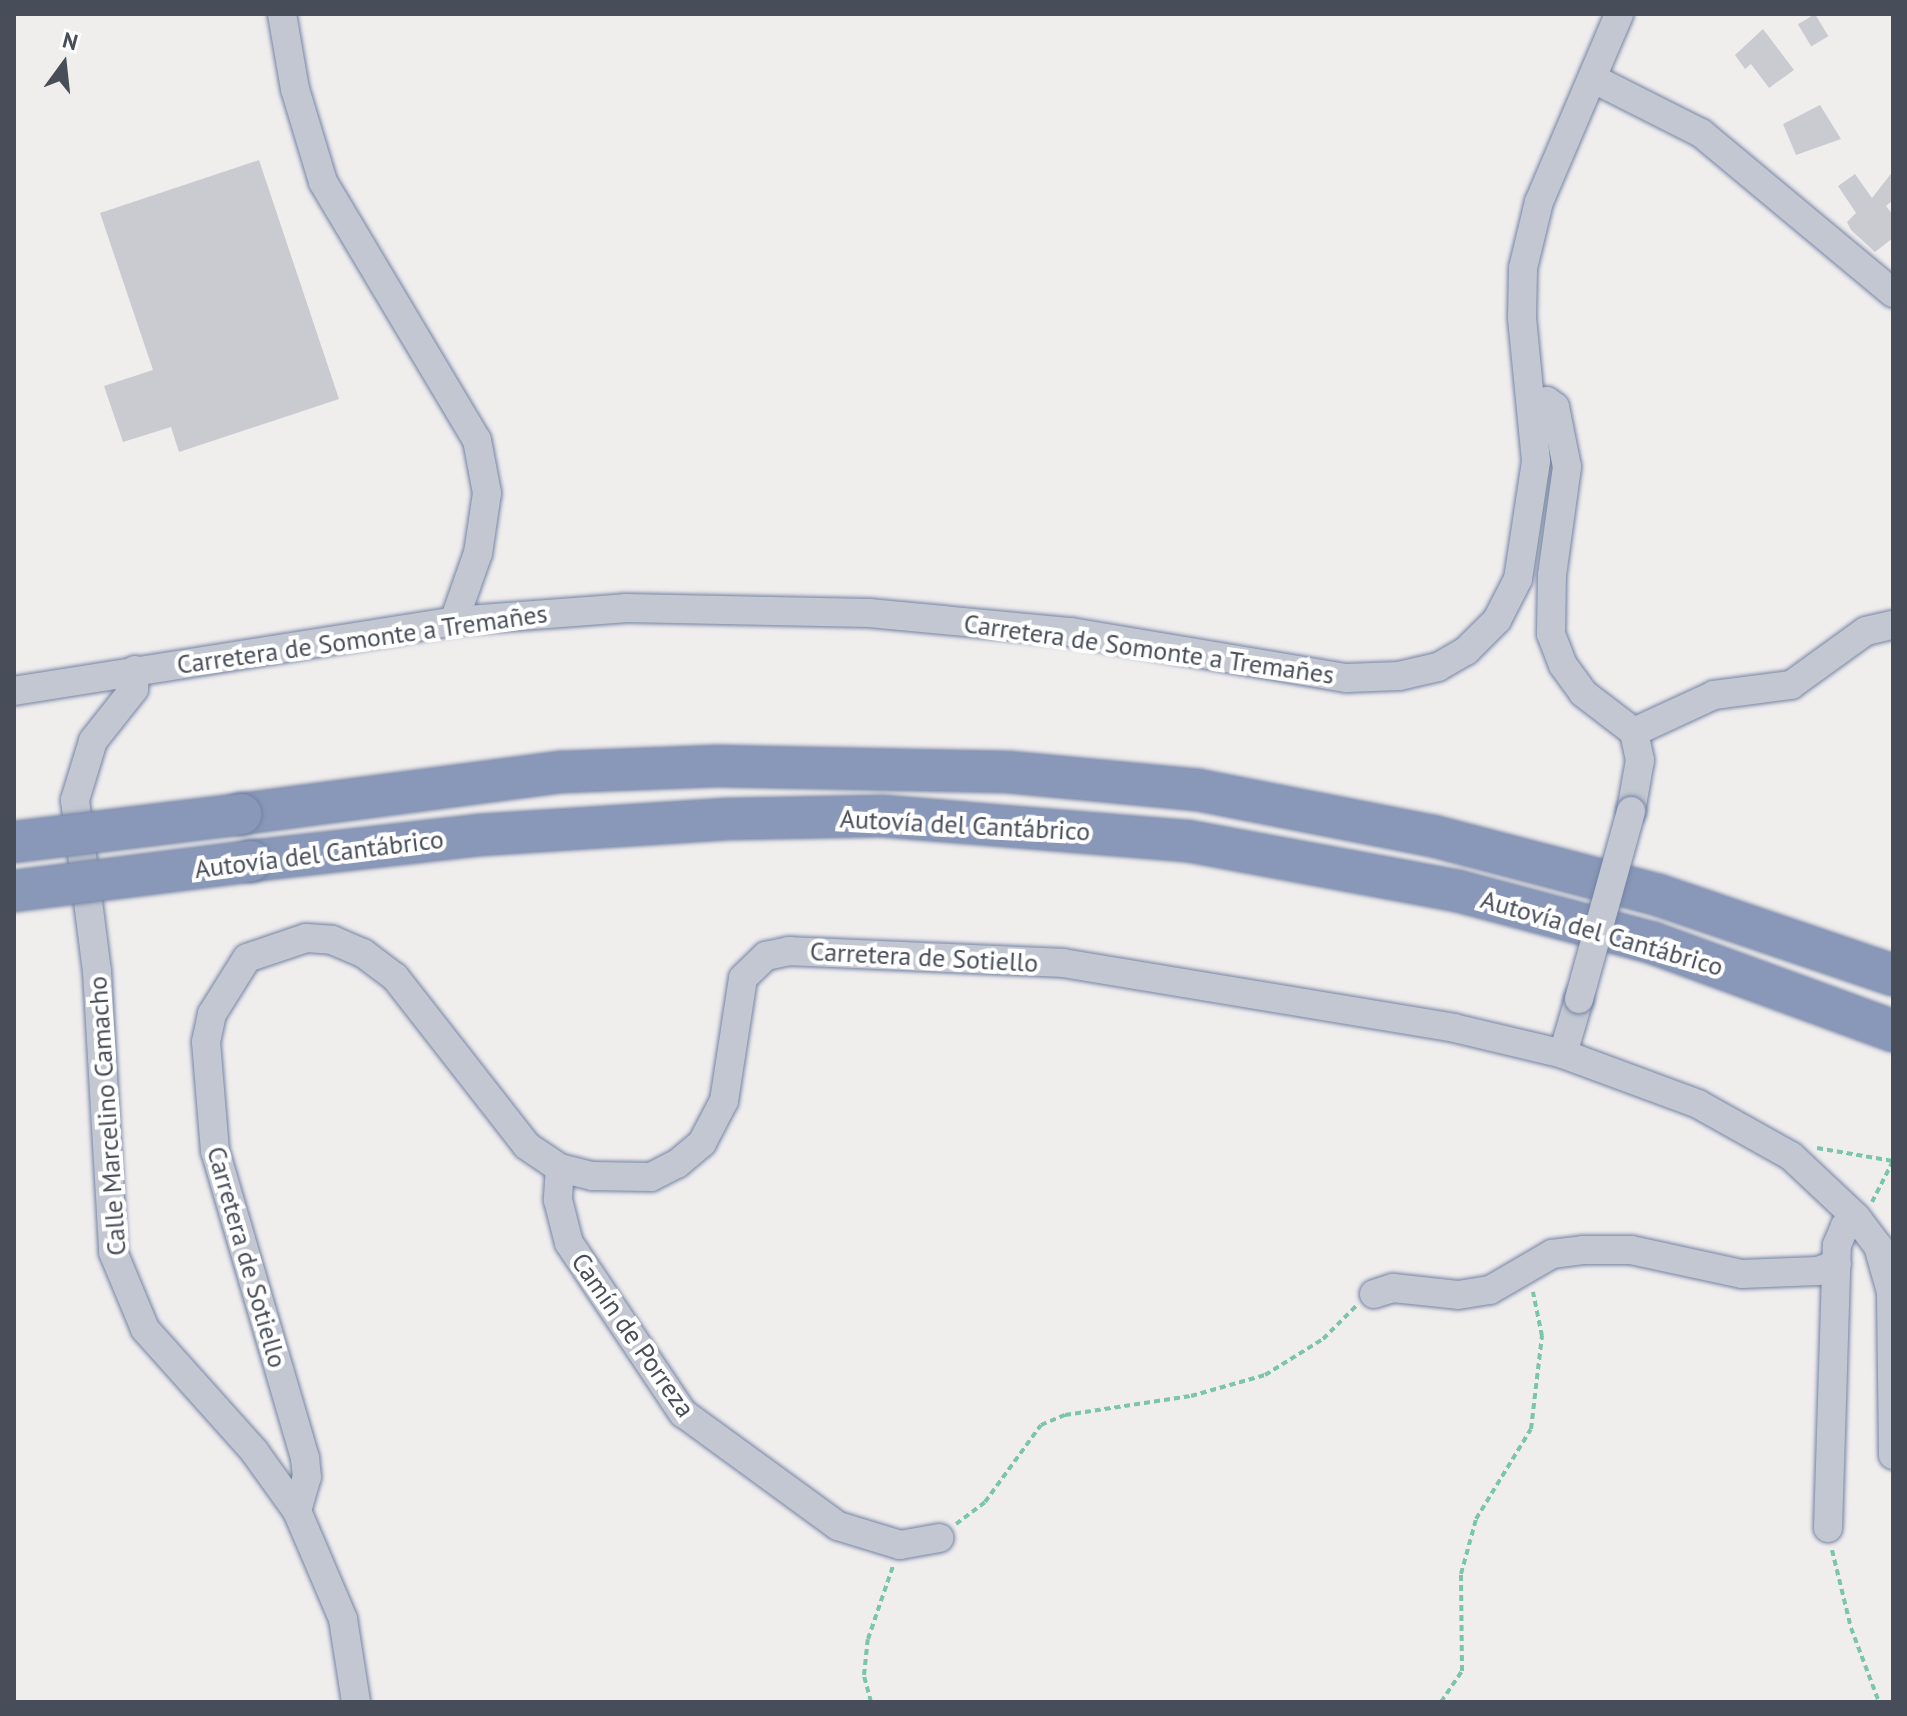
<!DOCTYPE html>
<meta charset="utf-8">
<style>
body{margin:0}
#map{position:relative;width:1907px;height:1716px;overflow:hidden;background:#f0eded;font-family:"PT Sans",sans-serif}
div>[style]{position:absolute}
.building>*{inset:0;background:#cacbd1;transform-origin:0 0}
.path>*{height:4px;margin-top:-2px;transform-origin:0;background:repeating-linear-gradient(90deg,#7ac5ac 0 6px,transparent 0 10px)}
.roads{filter:drop-shadow(0 0 2px #7483a4) drop-shadow(0 0 2px #7483a4)}
.minor>*{height:28px;margin:-14px;padding:0 14px;transform-origin:14px;border-radius:14px;background:#c2c7d1}
.highway>*{height:40px;margin:-20px;padding:0 20px;transform-origin:20px;border-radius:20px;background:#8998b8}
.bridges{filter:drop-shadow(0 0 2px #7483a4) drop-shadow(0 0 2px #7483a4)}
.minor-bridge>*{height:28px;margin:-14px;padding:0 14px;transform-origin:14px;border-radius:14px;background:#c2c7d1}
.highway-bridge>*{height:40px;margin:-20px;padding:0 20px;transform-origin:20px;border-radius:20px;background:#8998b8}
span{translate:-50% -50%;white-space:nowrap;text-align:center;line-height:1.15;-webkit-text-stroke:8px #fff;paint-order:stroke}
.street-label{font-size:26px;color:#474d59}
.frame{position:absolute;inset:0;border:16px solid #474d59;pointer-events:none}
.north{position:absolute;left:24px;top:24px;width:80px;height:80px;-webkit-text-stroke:6px #fff;paint-order:stroke;rotate:15deg;font-size:22px;font-weight:700;line-height:32px;text-align:center;color:#474d59}
.north::after{content:'';display:block;margin:auto;width:28px;height:36px;background:#474d59;clip-path:polygon(50% 0,100% 100%,50% 72%,0 100%)}
</style>
<div id="map">
<div class="building">
<div style="left:1815px;top:14px;width:26px;height:20px;rotate:59deg"></div>
<div style="clip-path:polygon(1763px 29px,1794px 70px,1769px 88px,1751px 64px,1745px 69px,1735px 55px)"></div>
<div style="clip-path:polygon(1820px 105px,1841px 139px,1796px 155px,1783px 124px)"></div>
<div style="clip-path:polygon(259px 160px,339px 399px,179px 452px,171px 427px,123px 442px,104px 386px,153px 370px,100px 213px)"></div>
<div style="clip-path:polygon(1893px 171px,1893px 200px,1886px 206px,1893px 215px,1893px 238px,1875px 252px,1851px 230px,1847px 222px,1856px 213px,1838px 186px,1855px 174px,1872px 198px)"></div>
</div>
<div class="path">
<div style="left:1817px;top:1148px;width:77px;rotate:9.7deg"></div>
<div style="left:1872px;top:1202px;width:46px;rotate:-62.9deg"></div>
<div style="left:956px;top:1524px;width:36px;rotate:-37deg"></div>
<div style="left:985px;top:1502px;width:95px;rotate:-54deg"></div>
<div style="left:1041px;top:1425px;width:26px;rotate:-23deg"></div>
<div style="left:1065px;top:1415px;width:127px;rotate:-8.6deg"></div>
<div style="left:1191px;top:1396px;width:77px;rotate:-15.8deg"></div>
<div style="left:1265px;top:1375px;width:68px;rotate:-31.8deg"></div>
<div style="left:1323px;top:1339px;width:48px;rotate:-45deg"></div>
<div style="left:1832px;top:1550px;width:80px;rotate:76.3deg"></div>
<div style="left:1851px;top:1628px;width:79px;rotate:69.3deg"></div>
<div style="left:871px;top:1702px;width:28px;rotate:-105deg"></div>
<div style="left:864px;top:1675px;width:36px;rotate:-84deg"></div>
<div style="left:868px;top:1639px;width:77px;rotate:-71.1deg"></div>
<div style="left:1441px;top:1702px;width:37px;rotate:-56deg"></div>
<div style="left:1462px;top:1671px;width:97px;rotate:-90.6deg"></div>
<div style="left:1461px;top:1574px;width:57px;rotate:-74.7deg"></div>
<div style="left:1476px;top:1519px;width:105px;rotate:-58.6deg"></div>
<div style="left:1531px;top:1429px;width:94px;rotate:-83.3deg"></div>
<div style="left:1542px;top:1336px;width:45px;rotate:-101.6deg"></div>
</div>
<div class="roads">
<div class="minor">
<div style="left:282px;top:14px;width:76px;rotate:80.2deg"></div>
<div style="left:295px;top:89px;width:97px;rotate:73.2deg"></div>
<div style="left:323px;top:182px;width:300px;rotate:59.2deg"></div>
<div style="left:477px;top:440px;width:54px;rotate:79.3deg"></div>
<div style="left:487px;top:493px;width:61px;rotate:98.5deg"></div>
<div style="left:478px;top:553px;width:72px;rotate:109.4deg"></div>
<div style="left:1594px;top:79px;width:120px;rotate:26.8deg"></div>
<div style="left:1701px;top:133px;width:250px;rotate:39.8deg"></div>
<div style="left:1533px;top:404px;width:14px;rotate:-12deg"></div>
<div style="left:1547px;top:401px;width:10px;rotate:37deg"></div>
<div style="left:1555px;top:407px;width:61px;rotate:78.7deg"></div>
<div style="left:1567px;top:467px;width:109px;rotate:97.9deg"></div>
<div style="left:1552px;top:575px;width:59px;rotate:91deg"></div>
<div style="left:1551px;top:634px;width:33px;rotate:69deg"></div>
<div style="left:1563px;top:665px;width:34px;rotate:54deg"></div>
<div style="left:1583px;top:693px;width:64px;rotate:37.4deg"></div>
<div style="left:1634px;top:732px;width:29px;rotate:78deg"></div>
<div style="left:1640px;top:760px;width:52px;rotate:100deg"></div>
<div style="left:135px;top:670px;width:19px;rotate:93deg"></div>
<div style="left:134px;top:689px;width:66px;rotate:128.3deg"></div>
<div style="left:93px;top:741px;width:62px;rotate:107deg"></div>
<div style="left:75px;top:800px;width:172px;rotate:82.7deg"></div>
<div style="left:97px;top:971px;width:281px;rotate:86.7deg"></div>
<div style="left:113px;top:1252px;width:83px;rotate:67.4deg"></div>
<div style="left:145px;top:1329px;width:164px;rotate:48.2deg"></div>
<div style="left:254px;top:1451px;width:74px;rotate:54.4deg"></div>
<div style="left:297px;top:1511px;width:117px;rotate:66.9deg"></div>
<div style="left:343px;top:1619px;width:84px;rotate:81.1deg"></div>
<div style="left:14px;top:691px;width:446px;rotate:-9deg"></div>
<div style="left:454px;top:621px;width:171px;rotate:-4.3deg"></div>
<div style="left:625px;top:608px;width:244px;rotate:1.2deg"></div>
<div style="left:869px;top:613px;width:203px;rotate:5.4deg"></div>
<div style="left:1071px;top:632px;width:280px;rotate:9.5deg"></div>
<div style="left:1347px;top:678px;width:52px;rotate:-2.2deg"></div>
<div style="left:1399px;top:676px;width:40px;rotate:-13deg"></div>
<div style="left:1438px;top:667px;width:32px;rotate:-30deg"></div>
<div style="left:1466px;top:651px;width:44px;rotate:-45deg"></div>
<div style="left:1497px;top:620px;width:46px;rotate:-62.9deg"></div>
<div style="left:1518px;top:579px;width:119px;rotate:-81.3deg"></div>
<div style="left:1536px;top:461px;width:145px;rotate:-95.6deg"></div>
<div style="left:1522px;top:317px;width:49px;rotate:-88.8deg"></div>
<div style="left:1523px;top:268px;width:68px;rotate:-76.4deg"></div>
<div style="left:1539px;top:202px;width:204px;rotate:-66.9deg"></div>
<div style="left:1634px;top:732px;width:88px;rotate:-24.8deg"></div>
<div style="left:1714px;top:695px;width:78px;rotate:-7.4deg"></div>
<div style="left:1791px;top:685px;width:92px;rotate:-35.8deg"></div>
<div style="left:1866px;top:631px;width:28px;rotate:-13deg"></div>
<div style="left:1563px;top:1054px;width:57px;rotate:-73.8deg"></div>
<div style="left:560px;top:1168px;width:32px;rotate:94deg"></div>
<div style="left:558px;top:1200px;width:44px;rotate:75.7deg"></div>
<div style="left:569px;top:1243px;width:205px;rotate:56.2deg"></div>
<div style="left:683px;top:1413px;width:192px;rotate:36.1deg"></div>
<div style="left:838px;top:1526px;width:65px;rotate:17deg"></div>
<div style="left:900px;top:1545px;width:40px;rotate:-10deg"></div>
<div style="left:1374px;top:1294px;width:20px;rotate:-18deg"></div>
<div style="left:1393px;top:1288px;width:65px;rotate:6.1deg"></div>
<div style="left:1458px;top:1295px;width:32px;rotate:-9deg"></div>
<div style="left:1490px;top:1290px;width:72px;rotate:-30.1deg"></div>
<div style="left:1552px;top:1254px;width:31px;rotate:-7deg"></div>
<div style="left:1583px;top:1250px;width:48px"></div>
<div style="left:1631px;top:1250px;width:114px;rotate:12.2deg"></div>
<div style="left:1742px;top:1274px;width:76px;rotate:-2.3deg"></div>
<div style="left:1818px;top:1271px;width:20px;rotate:-20deg"></div>
<div style="left:297px;top:1511px;width:35px;rotate:-74deg"></div>
<div style="left:307px;top:1477px;width:19px;rotate:-96deg"></div>
<div style="left:305px;top:1458px;width:320px;rotate:-106.3deg"></div>
<div style="left:215px;top:1151px;width:109px;rotate:-94.7deg"></div>
<div style="left:206px;top:1042px;width:29px;rotate:-78deg"></div>
<div style="left:212px;top:1014px;width:66px;rotate:-58deg"></div>
<div style="left:247px;top:958px;width:62px;rotate:-18.7deg"></div>
<div style="left:306px;top:938px;width:26px;rotate:4deg"></div>
<div style="left:332px;top:940px;width:34px;rotate:23deg"></div>
<div style="left:363px;top:953px;width:40px;rotate:37deg"></div>
<div style="left:395px;top:977px;width:214px;rotate:52deg"></div>
<div style="left:527px;top:1146px;width:40px;rotate:34deg"></div>
<div style="left:560px;top:1168px;width:34px;rotate:14deg"></div>
<div style="left:593px;top:1176px;width:58px;rotate:1deg"></div>
<div style="left:651px;top:1177px;width:29px;rotate:-27deg"></div>
<div style="left:677px;top:1164px;width:33px;rotate:-40deg"></div>
<div style="left:702px;top:1143px;width:47px;rotate:-62.4deg"></div>
<div style="left:724px;top:1101px;width:124px;rotate:-81.2deg"></div>
<div style="left:743px;top:978px;width:32px;rotate:-44deg"></div>
<div style="left:766px;top:956px;width:24px;rotate:-12deg"></div>
<div style="left:789px;top:951px;width:274px;rotate:2.5deg"></div>
<div style="left:1063px;top:963px;width:396px;rotate:9.4deg"></div>
<div style="left:1454px;top:1028px;width:112px;rotate:13.4deg"></div>
<div style="left:1563px;top:1054px;width:144px;rotate:20.3deg"></div>
<div style="left:1698px;top:1104px;width:107px;rotate:29.2deg"></div>
<div style="left:1791px;top:1156px;width:89px;rotate:43.2deg"></div>
<div style="left:1856px;top:1217px;width:36px;rotate:53deg"></div>
<div style="left:1878px;top:1246px;width:48px;rotate:74.2deg"></div>
<div style="left:1891px;top:1292px;width:163px;rotate:89.3deg"></div>
<div style="left:1828px;top:1528px;width:283px;rotate:-88.2deg"></div>
<div style="left:1837px;top:1245px;width:21px;rotate:-67deg"></div>
<div style="left:1845px;top:1226px;width:14px;rotate:-39deg"></div>
</div>
<div class="highway">
<div style="left:241px;top:814px;width:323px;rotate:-7.5deg"></div>
<div style="left:561px;top:772px;width:156px;rotate:-2.2deg"></div>
<div style="left:717px;top:766px;width:291px;rotate:1.2deg"></div>
<div style="left:1008px;top:772px;width:191px;rotate:5.4deg"></div>
<div style="left:1198px;top:790px;width:239px;rotate:11.1deg"></div>
<div style="left:1433px;top:836px;width:233px;rotate:14.7deg"></div>
<div style="left:1658px;top:895px;width:248px;rotate:18.8deg"></div>
<div style="left:251px;top:861px;width:229px;rotate:-6.5deg"></div>
<div style="left:479px;top:835px;width:249px;rotate:-3.7deg"></div>
<div style="left:727px;top:819px;width:155px;rotate:-1.1deg"></div>
<div style="left:882px;top:816px;width:307px;rotate:4.7deg"></div>
<div style="left:1188px;top:841px;width:275px;rotate:10.5deg"></div>
<div style="left:1458px;top:891px;width:202px;rotate:14.9deg"></div>
<div style="left:1653px;top:943px;width:256px;rotate:20.1deg"></div>
</div>
</div>
<div class="bridges">
<div class="minor-bridge">
<div style="left:1579px;top:999px;width:195px;rotate:-74.5deg"></div>
</div>
<div class="highway-bridge">
<div style="left:14px;top:842px;width:229px;rotate:-7deg"></div>
<div style="left:14px;top:891px;width:239px;rotate:-7.2deg"></div>
</div>
</div>
<div class="street-label">
<span style="left:362px;top:639px;rotate:-8deg">Carretera de Somonte a Tremañes</span>
<span style="left:1149px;top:649px;rotate:8deg">Carretera de Somonte a Tremañes</span>
<span style="left:965px;top:825px;rotate:3deg">Autovía del Cantábrico</span>
<span style="left:319px;top:854px;rotate:-7deg">Autovía del Cantábrico</span>
<span style="left:1602px;top:933px;rotate:16deg">Autovía del Cantábrico</span>
<span style="left:924px;top:957px;rotate:3deg">Carretera de Sotiello</span>
<span style="left:107px;top:1116px;rotate:-94deg">Calle Marcelino Camacho</span>
<span style="left:247px;top:1257px;rotate:74deg">Carretera de Sotiello</span>
<span style="left:633px;top:1335px;rotate:55deg">Camín de Porreza</span>
</div>
<div class="frame"></div>
<div class="north">N</div>
</div>
